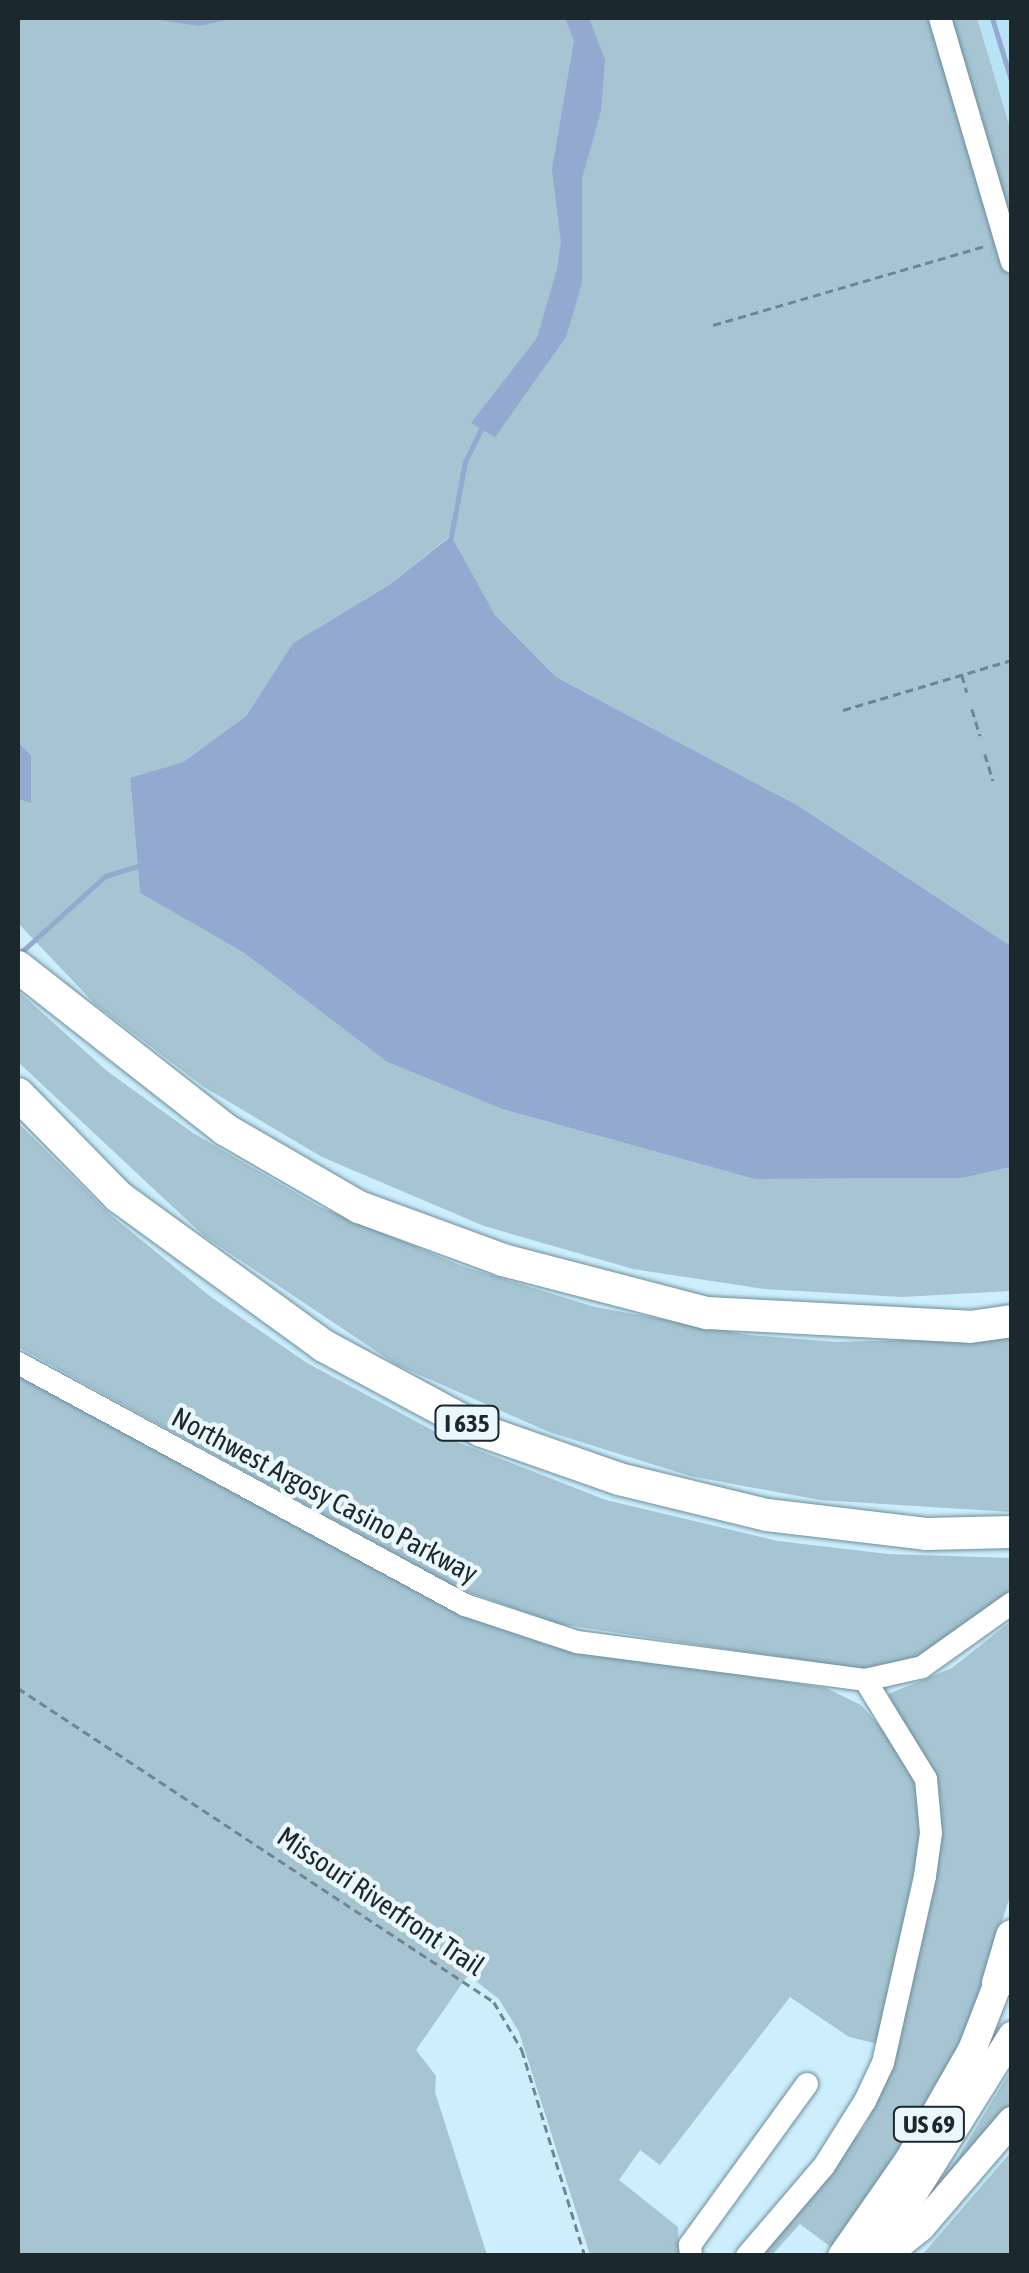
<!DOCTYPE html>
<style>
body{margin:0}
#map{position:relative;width:1029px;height:2273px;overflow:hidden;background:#cceefd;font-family:"Asap Condensed",sans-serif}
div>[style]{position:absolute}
.built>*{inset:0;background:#b8e3f5}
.green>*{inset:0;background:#a6c4d2}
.water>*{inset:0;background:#94a9d0}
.stream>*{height:5px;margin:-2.5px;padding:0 2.5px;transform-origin:2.5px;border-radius:2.5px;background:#94a9d0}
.path>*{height:2.5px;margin-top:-1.25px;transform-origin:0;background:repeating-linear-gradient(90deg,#6f8690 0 8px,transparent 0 13px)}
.roads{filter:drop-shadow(0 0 2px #6d8d9a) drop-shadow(0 0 2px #6d8d9a)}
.minor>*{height:22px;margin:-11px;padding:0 11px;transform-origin:11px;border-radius:11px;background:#fff}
.major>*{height:28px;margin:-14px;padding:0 14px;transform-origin:14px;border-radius:14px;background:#fff}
.highway>*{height:32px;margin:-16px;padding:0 16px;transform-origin:16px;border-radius:16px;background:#fff}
span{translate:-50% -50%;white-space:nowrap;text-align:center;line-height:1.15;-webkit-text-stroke:9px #eaf8fe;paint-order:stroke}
.shield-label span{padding:2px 8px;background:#eaf8fe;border:2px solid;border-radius:8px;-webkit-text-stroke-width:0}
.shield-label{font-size:25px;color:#1b282e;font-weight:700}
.street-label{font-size:28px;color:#1b282e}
.frame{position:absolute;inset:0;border:20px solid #1b282e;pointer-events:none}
</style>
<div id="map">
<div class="built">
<div style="clip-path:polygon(977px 18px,1011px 18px,1011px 135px)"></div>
</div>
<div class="green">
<div style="clip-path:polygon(18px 18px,977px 18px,1012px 135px,1011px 946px,797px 805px,556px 677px,495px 615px,450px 536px,389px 585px,293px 643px,246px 716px,183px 762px,130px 779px,140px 893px,244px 953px,387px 1062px,502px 1109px,754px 1179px,963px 1178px,1011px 1167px,1011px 1291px,902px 1297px,764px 1289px,633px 1269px,484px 1226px,322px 1157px,204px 1087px,95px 1004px,18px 923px,18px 799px,30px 802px,31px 755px,18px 742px)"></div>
<div style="clip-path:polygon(18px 991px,107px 1071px,193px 1133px,320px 1207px,462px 1266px,595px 1307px,749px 1335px,836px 1342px,1011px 1337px,1011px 1512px,820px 1500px,690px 1476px,549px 1432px,397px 1365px,204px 1236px,18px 1062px)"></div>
<div style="clip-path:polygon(18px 1123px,112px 1216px,211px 1297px,307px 1363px,447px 1438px,606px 1500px,778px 1541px,888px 1554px,1011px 1558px,1011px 1591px,920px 1659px,860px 1669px,559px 1624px,457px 1588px,18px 1347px)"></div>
<div style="clip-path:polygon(18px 1373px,474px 1619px,548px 1645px,826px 1688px,861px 1705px,899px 1748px,918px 1792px,920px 1842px,878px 2044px,849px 2037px,790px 1997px,660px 2165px,640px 2150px,619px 2180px,678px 2227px,679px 2255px,590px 2255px,519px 2032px,499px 1999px,468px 1975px,416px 2050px,436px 2076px,435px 2092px,487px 2255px,18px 2255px)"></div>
<div style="clip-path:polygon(1011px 1621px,1011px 1893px,967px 2029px,900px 2152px,832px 2248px,800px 2224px,772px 2255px,756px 2256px,866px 2125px,899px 2044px,939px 1842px,888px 1694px,952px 1668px)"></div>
<div style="clip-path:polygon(1011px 2070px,1011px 2116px,909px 2227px,959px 2156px)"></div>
<div style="clip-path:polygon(1011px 2152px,1011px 2255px,922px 2255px)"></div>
</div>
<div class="water">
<div style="clip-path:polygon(146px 18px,236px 18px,199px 26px)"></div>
<div style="clip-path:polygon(565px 18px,589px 18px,605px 60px,601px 111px,582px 178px,582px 283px,566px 337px,495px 437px,471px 423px,537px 338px,557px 269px,561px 242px,552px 169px,574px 41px)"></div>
<div style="clip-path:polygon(451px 536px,495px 615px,556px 677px,797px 805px,1011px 946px,1011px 1167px,963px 1178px,754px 1179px,502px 1109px,387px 1062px,244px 953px,140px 893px,130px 778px,183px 762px,246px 716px,293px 643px,389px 585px)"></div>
<div style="clip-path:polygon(18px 742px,31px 755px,31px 803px,18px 799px)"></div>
</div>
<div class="stream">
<div style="left:992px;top:18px;width:68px;rotate:72.9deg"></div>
<div style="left:451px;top:536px;width:75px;rotate:-79.3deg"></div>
<div style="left:465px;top:462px;width:41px;rotate:-64.1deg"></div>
<div style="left:18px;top:955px;width:118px;rotate:-42.2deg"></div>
<div style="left:105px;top:876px;width:34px;rotate:-17deg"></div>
</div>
<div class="path">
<div style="left:713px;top:325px;width:283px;rotate:-16.2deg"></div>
<div style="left:962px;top:675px;width:18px;rotate:74deg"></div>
<div style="left:972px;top:709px;width:28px;rotate:73deg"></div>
<div style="left:843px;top:710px;width:176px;rotate:-16.5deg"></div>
<div style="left:985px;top:754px;width:28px;rotate:73deg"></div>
<div style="left:18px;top:1688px;width:570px;rotate:33.41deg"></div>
<div style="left:494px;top:2002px;width:56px;rotate:59.7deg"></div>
<div style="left:522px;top:2050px;width:215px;rotate:73deg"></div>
</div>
<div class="roads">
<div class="minor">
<div style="left:940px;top:18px;width:254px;rotate:73.6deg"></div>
<div style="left:18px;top:1363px;width:508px;rotate:28.43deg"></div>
<div style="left:465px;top:1605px;width:118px;rotate:18.3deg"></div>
<div style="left:577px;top:1642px;width:290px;rotate:7.5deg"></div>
<div style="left:865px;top:1680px;width:58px;rotate:-12.8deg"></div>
<div style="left:922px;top:1667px;width:110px;rotate:-35.4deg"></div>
<div style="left:691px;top:2256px;width:11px;rotate:-95deg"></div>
<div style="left:690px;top:2245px;width:199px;rotate:-54deg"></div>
<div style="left:747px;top:2256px;width:118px;rotate:-49.5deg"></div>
<div style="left:824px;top:2166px;width:77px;rotate:-57.8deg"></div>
<div style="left:865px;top:2101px;width:42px;rotate:-64.7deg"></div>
<div style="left:883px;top:2063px;width:192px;rotate:-77.3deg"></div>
<div style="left:925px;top:1876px;width:43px;rotate:-82.1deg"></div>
<div style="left:931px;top:1833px;width:54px;rotate:-95.3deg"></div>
<div style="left:926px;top:1779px;width:116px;rotate:-121.6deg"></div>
</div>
<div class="major">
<div style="left:886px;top:2255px;width:45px;rotate:-38.7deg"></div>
<div style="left:921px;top:2227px;width:140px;rotate:-49.4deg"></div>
<div style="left:842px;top:2256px;width:117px;rotate:-55.1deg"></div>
<div style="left:909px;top:2160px;width:127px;rotate:-60.2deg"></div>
<div style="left:972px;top:2050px;width:72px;rotate:-68.8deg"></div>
<div style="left:874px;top:2256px;width:260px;rotate:-57.9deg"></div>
</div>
<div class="highway">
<div style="left:18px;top:967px;width:264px;rotate:38.1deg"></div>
<div style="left:226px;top:1130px;width:154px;rotate:30.1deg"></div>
<div style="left:359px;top:1207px;width:153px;rotate:20.2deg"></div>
<div style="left:503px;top:1260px;width:211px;rotate:14.6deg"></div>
<div style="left:707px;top:1313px;width:263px;rotate:3deg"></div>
<div style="left:970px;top:1327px;width:42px;rotate:-8.1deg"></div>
<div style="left:18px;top:1094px;width:144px;rotate:45.6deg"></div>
<div style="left:119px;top:1197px;width:253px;rotate:36deg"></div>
<div style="left:324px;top:1346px;width:179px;rotate:28.3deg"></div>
<div style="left:482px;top:1431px;width:145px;rotate:19.3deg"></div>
<div style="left:619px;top:1479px;width:152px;rotate:13.7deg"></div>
<div style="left:767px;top:1515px;width:160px;rotate:6.8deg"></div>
<div style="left:926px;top:1534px;width:86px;rotate:-1.3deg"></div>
<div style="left:998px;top:1983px;width:49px;rotate:-73.4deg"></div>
</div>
</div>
<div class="shield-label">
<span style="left:467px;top:1423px">I 635</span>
<span style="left:929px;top:2124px">US 69</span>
</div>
<div class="street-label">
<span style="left:325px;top:1495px;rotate:28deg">Northwest Argosy Casino Parkway</span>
<span style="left:381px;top:1901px;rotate:34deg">Missouri Riverfront Trail</span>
</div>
<div class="frame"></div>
</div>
